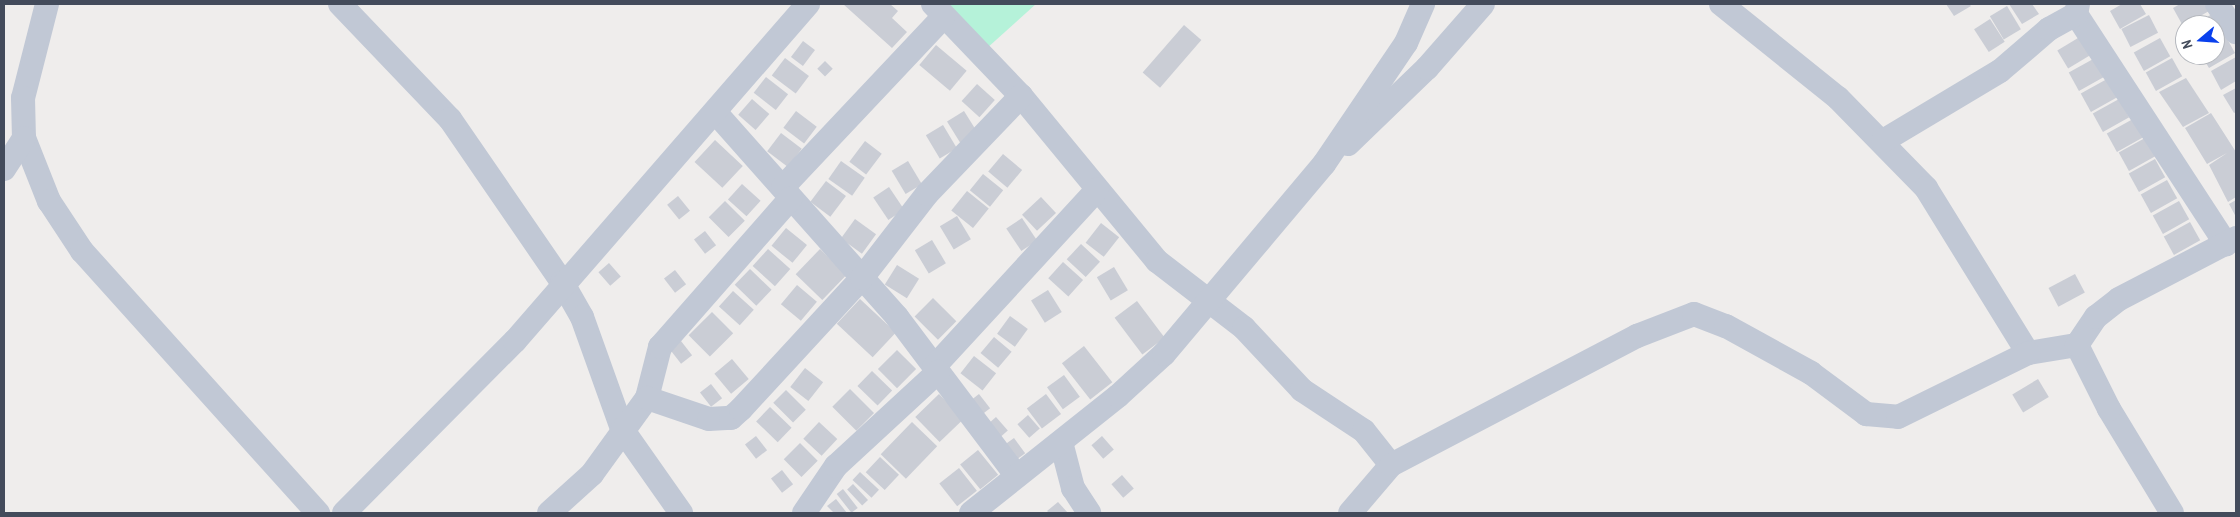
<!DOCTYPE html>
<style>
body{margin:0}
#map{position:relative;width:2240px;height:517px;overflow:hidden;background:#efedec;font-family:"Archivo Narrow",sans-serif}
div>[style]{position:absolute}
.green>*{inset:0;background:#b5f2d9}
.building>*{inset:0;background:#cacdd5;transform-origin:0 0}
.minor>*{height:24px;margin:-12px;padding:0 12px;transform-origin:12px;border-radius:12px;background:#c1c8d5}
span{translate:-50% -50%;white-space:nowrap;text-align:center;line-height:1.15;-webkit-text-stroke:5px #fff;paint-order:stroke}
.frame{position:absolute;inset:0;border:5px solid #434b5b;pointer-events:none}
.north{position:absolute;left:2175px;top:15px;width:50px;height:50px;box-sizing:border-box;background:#fff;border:1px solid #b4b7bd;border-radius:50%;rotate:252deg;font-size:14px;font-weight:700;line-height:20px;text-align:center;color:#434b5b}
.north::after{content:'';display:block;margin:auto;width:18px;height:22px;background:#0940ed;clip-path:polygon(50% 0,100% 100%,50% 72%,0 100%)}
</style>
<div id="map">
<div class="green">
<div style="clip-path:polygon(947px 4px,1036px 4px,986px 49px)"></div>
</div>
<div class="building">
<div style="clip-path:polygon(843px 4px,890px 4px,898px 11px,892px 18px,907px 32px,892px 48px)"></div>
<div style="clip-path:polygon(1946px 4px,1969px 4px,1971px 6px,1954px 16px)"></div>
<div style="clip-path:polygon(2009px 4px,2032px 4px,2039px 14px,2022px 24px)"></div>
<div style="clip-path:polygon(2122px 4px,2140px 4px,2146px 14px,2120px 29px,2110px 11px)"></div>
<div style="clip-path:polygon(2180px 4px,2205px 4px,2209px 11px,2183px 26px,2173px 8px)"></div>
<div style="left:2007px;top:6px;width:27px;height:20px;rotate:59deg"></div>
<div style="clip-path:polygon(2214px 13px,2224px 31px,2215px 36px,2215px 25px,2192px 25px)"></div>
<div style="left:2149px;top:15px;width:20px;height:31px;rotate:63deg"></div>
<div style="left:1990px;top:19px;width:27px;height:19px;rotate:57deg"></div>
<div style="left:1184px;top:25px;width:23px;height:63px;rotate:41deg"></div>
<div style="left:2083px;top:35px;width:21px;height:30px;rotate:59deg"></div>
<div style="clip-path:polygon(2225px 35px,2235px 53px,2209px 68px,2201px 55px,2215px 55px,2215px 40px)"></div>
<div style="left:2160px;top:38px;width:21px;height:30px;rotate:61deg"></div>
<div style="left:803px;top:41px;width:15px;height:20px;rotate:37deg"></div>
<div style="left:936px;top:45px;width:40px;height:26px;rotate:40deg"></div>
<div style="clip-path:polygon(2236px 57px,2236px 81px,2221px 90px,2211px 71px)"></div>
<div style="left:785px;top:58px;width:30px;height:22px;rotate:37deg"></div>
<div style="left:2095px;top:58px;width:21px;height:30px;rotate:61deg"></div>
<div style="left:2172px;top:58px;width:21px;height:30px;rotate:61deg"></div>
<div style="left:825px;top:61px;width:11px;height:11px;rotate:45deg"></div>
<div style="left:766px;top:77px;width:28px;height:20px;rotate:38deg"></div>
<div style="clip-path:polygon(2186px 78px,2209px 113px,2183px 127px,2159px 92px)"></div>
<div style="left:2107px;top:79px;width:21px;height:30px;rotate:61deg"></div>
<div style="left:977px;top:84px;width:24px;height:23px;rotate:42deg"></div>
<div style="clip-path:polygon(2236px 88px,2236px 112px,2234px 113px,2223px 95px)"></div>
<div style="left:752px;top:99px;width:23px;height:21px;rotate:41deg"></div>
<div style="left:2119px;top:99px;width:21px;height:30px;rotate:61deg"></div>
<div style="left:796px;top:111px;width:26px;height:21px;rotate:37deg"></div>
<div style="left:964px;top:111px;width:26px;height:20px;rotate:58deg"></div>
<div style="clip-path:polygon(2211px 113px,2236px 152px,2236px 197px,2228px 202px,2209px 165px,2227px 153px,2207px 164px,2185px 128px)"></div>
<div style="left:2133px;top:119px;width:21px;height:30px;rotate:61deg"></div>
<div style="left:943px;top:125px;width:27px;height:20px;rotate:59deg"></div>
<div style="left:781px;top:133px;width:26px;height:23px;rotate:37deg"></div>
<div style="left:2145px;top:138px;width:21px;height:30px;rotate:61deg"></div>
<div style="left:715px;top:140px;width:38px;height:30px;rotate:43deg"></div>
<div style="left:865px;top:141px;width:21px;height:26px;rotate:37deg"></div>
<div style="left:1003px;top:154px;width:25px;height:23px;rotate:40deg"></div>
<div style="left:2155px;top:159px;width:21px;height:30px;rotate:61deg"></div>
<div style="left:841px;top:161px;width:29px;height:22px;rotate:35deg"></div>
<div style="left:908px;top:161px;width:27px;height:19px;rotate:59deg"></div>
<div style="left:983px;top:174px;width:26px;height:21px;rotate:39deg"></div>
<div style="left:2167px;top:180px;width:21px;height:30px;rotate:61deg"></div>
<div style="left:826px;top:181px;width:25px;height:26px;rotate:37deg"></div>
<div style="left:742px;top:184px;width:25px;height:21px;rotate:42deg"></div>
<div style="left:889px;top:187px;width:27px;height:19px;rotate:56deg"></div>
<div style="left:967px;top:191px;width:28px;height:25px;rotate:39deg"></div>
<div style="left:678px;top:196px;width:19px;height:14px;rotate:51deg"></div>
<div style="left:1041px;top:197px;width:22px;height:26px;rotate:47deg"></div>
<div style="clip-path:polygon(2236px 200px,2236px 217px,2229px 204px)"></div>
<div style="left:725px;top:201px;width:28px;height:23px;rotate:45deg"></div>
<div style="left:2179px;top:201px;width:21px;height:30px;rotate:61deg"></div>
<div style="left:957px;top:216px;width:27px;height:20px;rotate:59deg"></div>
<div style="left:1022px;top:218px;width:27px;height:19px;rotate:56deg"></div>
<div style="left:855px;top:219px;width:26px;height:24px;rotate:36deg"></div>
<div style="left:2190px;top:222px;width:21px;height:30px;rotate:61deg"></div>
<div style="left:1101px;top:223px;width:23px;height:25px;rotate:38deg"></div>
<div style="left:786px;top:228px;width:27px;height:23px;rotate:39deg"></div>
<div style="left:705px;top:231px;width:18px;height:14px;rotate:52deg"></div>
<div style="left:932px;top:240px;width:27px;height:20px;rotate:59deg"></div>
<div style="left:1081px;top:244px;width:26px;height:21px;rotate:43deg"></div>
<div style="left:768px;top:249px;width:30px;height:23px;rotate:42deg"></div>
<div style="left:820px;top:249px;width:37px;height:35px;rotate:44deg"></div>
<div style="left:1063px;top:262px;width:27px;height:22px;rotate:42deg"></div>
<div style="left:609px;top:263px;width:18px;height:14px;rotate:49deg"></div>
<div style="left:897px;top:265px;width:26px;height:23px;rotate:32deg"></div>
<div style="left:1114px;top:267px;width:27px;height:20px;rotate:59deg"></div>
<div style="left:750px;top:269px;width:30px;height:22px;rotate:44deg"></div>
<div style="left:675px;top:270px;width:18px;height:14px;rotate:52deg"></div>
<div style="left:2075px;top:274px;width:21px;height:30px;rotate:62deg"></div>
<div style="left:797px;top:285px;width:26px;height:25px;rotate:40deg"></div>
<div style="left:1048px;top:290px;width:26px;height:20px;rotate:58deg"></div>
<div style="left:733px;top:291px;width:28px;height:21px;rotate:42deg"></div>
<div style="left:933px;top:298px;width:33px;height:26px;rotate:45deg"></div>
<div style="left:860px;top:299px;width:49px;height:34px;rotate:43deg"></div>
<div style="left:1137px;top:301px;width:46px;height:28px;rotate:53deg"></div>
<div style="left:712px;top:312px;width:30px;height:33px;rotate:45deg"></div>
<div style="left:1010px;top:316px;width:22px;height:22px;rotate:36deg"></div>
<div style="left:994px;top:337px;width:23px;height:21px;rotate:40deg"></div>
<div style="left:681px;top:341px;width:18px;height:14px;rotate:52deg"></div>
<div style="left:1084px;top:346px;width:46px;height:28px;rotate:52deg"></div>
<div style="left:897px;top:350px;width:27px;height:27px;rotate:45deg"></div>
<div style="left:974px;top:356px;width:28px;height:22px;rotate:38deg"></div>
<div style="left:732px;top:359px;width:26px;height:23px;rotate:50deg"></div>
<div style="left:805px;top:368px;width:23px;height:24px;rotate:38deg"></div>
<div style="left:872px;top:371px;width:28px;height:21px;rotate:44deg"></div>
<div style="left:1064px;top:375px;width:27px;height:21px;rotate:54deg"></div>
<div style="left:2038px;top:379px;width:21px;height:30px;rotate:59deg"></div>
<div style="left:711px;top:384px;width:18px;height:14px;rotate:52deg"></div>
<div style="left:850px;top:389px;width:34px;height:25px;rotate:45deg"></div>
<div style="left:786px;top:390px;width:28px;height:18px;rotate:45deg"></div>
<div style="left:939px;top:394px;width:35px;height:33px;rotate:46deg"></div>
<div style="left:979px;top:394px;width:18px;height:14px;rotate:52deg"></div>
<div style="left:1046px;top:394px;width:25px;height:24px;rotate:53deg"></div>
<div style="left:770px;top:407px;width:30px;height:20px;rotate:44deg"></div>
<div style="left:1028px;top:415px;width:18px;height:14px;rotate:49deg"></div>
<div style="left:996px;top:417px;width:18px;height:14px;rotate:49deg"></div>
<div style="left:819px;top:422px;width:25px;height:23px;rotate:43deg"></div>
<div style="left:912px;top:422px;width:35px;height:45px;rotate:44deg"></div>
<div style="left:756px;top:436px;width:18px;height:14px;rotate:52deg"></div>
<div style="left:1102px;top:436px;width:18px;height:14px;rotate:49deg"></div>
<div style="left:1014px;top:438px;width:19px;height:15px;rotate:54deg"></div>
<div style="left:800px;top:443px;width:25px;height:23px;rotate:45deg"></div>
<div style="left:978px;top:450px;width:32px;height:23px;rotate:51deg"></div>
<div style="left:880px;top:457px;width:26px;height:21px;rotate:43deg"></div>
<div style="left:959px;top:468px;width:29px;height:25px;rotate:52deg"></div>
<div style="left:782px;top:470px;width:18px;height:14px;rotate:52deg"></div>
<div style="left:860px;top:472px;width:26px;height:11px;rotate:43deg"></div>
<div style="left:1122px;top:475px;width:18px;height:14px;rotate:49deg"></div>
<div style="left:853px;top:484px;width:22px;height:8px;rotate:47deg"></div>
<div style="left:843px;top:489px;width:24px;height:8px;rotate:52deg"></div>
<div style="clip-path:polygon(836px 499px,847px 513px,834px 513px,827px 506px)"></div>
<div style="clip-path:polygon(1058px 502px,1068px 513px,1049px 513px,1047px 511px)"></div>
</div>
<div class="minor">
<div style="left:47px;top:4px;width:97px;rotate:104.3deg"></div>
<div style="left:23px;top:98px;width:40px;rotate:88.6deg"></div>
<div style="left:24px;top:138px;width:68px;rotate:68.4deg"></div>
<div style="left:49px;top:201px;width:60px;rotate:56.6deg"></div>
<div style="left:82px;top:251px;width:353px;rotate:48deg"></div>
<div style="left:340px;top:4px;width:159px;rotate:46.3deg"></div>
<div style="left:450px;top:119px;width:198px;rotate:55.5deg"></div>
<div style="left:562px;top:282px;width:40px;rotate:60.3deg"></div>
<div style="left:582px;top:317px;width:119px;rotate:70.3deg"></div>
<div style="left:622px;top:429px;width:103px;rotate:54.9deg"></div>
<div style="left:933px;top:4px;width:127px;rotate:46.3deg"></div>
<div style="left:1021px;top:96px;width:214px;rotate:50.5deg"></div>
<div style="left:1157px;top:261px;width:110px;rotate:37.6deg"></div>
<div style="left:1244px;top:328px;width:85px;rotate:46.9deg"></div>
<div style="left:1302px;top:390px;width:74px;rotate:33.5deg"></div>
<div style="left:1364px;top:431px;width:43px;rotate:51.5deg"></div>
<div style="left:1391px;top:465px;width:63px;rotate:130.5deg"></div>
<div style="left:1721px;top:4px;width:150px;rotate:38.8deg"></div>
<div style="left:1838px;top:98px;width:126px;rotate:45.6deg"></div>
<div style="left:1926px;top:188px;width:194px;rotate:58.3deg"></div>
<div style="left:2028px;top:353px;width:50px;rotate:-9.3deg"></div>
<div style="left:2078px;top:4px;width:10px;rotate:101deg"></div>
<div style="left:2076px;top:14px;width:275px;rotate:56.9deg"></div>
<div style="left:2217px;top:4px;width:34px;rotate:56deg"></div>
<div style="left:716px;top:113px;width:273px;rotate:48.4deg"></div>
<div style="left:897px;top:317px;width:199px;rotate:53deg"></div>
<div style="left:1883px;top:141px;width:136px;rotate:-30.9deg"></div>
<div style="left:2000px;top:71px;width:65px;rotate:-40.6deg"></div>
<div style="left:2049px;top:29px;width:31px;rotate:-29deg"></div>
<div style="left:1348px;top:144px;width:110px;rotate:-43.9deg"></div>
<div style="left:1427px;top:68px;width:85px;rotate:-48.8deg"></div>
<div style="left:4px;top:169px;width:37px;rotate:-57deg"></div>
<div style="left:783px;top:187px;width:233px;rotate:-46.7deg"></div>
<div style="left:934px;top:367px;width:241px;rotate:-47.4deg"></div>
<div style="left:647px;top:398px;width:53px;rotate:-75.7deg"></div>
<div style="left:660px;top:347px;width:198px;rotate:-48.7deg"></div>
<div style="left:1061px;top:442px;width:48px;rotate:75.4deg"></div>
<div style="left:1073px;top:488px;width:30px;rotate:57deg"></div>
<div style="left:1391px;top:465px;width:278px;rotate:-27.7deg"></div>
<div style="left:1637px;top:336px;width:61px;rotate:-21.1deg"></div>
<div style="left:1694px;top:314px;width:34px;rotate:21deg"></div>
<div style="left:1726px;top:326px;width:97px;rotate:28.9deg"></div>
<div style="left:1811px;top:373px;width:69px;rotate:36.7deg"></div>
<div style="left:1866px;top:414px;width:32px;rotate:5deg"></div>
<div style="left:1898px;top:417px;width:145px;rotate:-26.2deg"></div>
<div style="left:344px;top:513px;width:243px;rotate:-45.2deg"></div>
<div style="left:515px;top:341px;width:447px;rotate:-49deg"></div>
<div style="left:549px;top:513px;width:58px;rotate:-42.2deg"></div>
<div style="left:592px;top:474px;width:94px;rotate:-54.1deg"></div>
<div style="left:647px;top:398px;width:65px;rotate:18.7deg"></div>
<div style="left:709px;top:419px;width:22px;rotate:-3deg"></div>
<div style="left:731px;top:418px;width:13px;rotate:-42deg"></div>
<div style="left:741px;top:409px;width:178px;rotate:-47.3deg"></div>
<div style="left:862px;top:278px;width:106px;rotate:-52.3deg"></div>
<div style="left:927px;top:194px;width:136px;rotate:-46.2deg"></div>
<div style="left:804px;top:513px;width:57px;rotate:-55.8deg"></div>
<div style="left:836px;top:466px;width:139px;rotate:-42.7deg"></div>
<div style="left:971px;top:513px;width:188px;rotate:-38.5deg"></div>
<div style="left:1118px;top:396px;width:62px;rotate:-42.4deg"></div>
<div style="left:1164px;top:354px;width:248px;rotate:-49.9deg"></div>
<div style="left:1324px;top:164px;width:146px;rotate:-55.9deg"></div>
<div style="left:1406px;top:43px;width:43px;rotate:-66.4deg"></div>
<div style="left:2172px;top:513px;width:122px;rotate:-121.2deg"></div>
<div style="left:2109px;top:409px;width:72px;rotate:-116.6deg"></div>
<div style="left:2077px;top:345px;width:34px;rotate:-56deg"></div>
<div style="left:2096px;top:317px;width:29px;rotate:-38deg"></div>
<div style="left:2119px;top:299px;width:132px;rotate:-27.5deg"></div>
</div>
<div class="frame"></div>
<div class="north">N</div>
</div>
